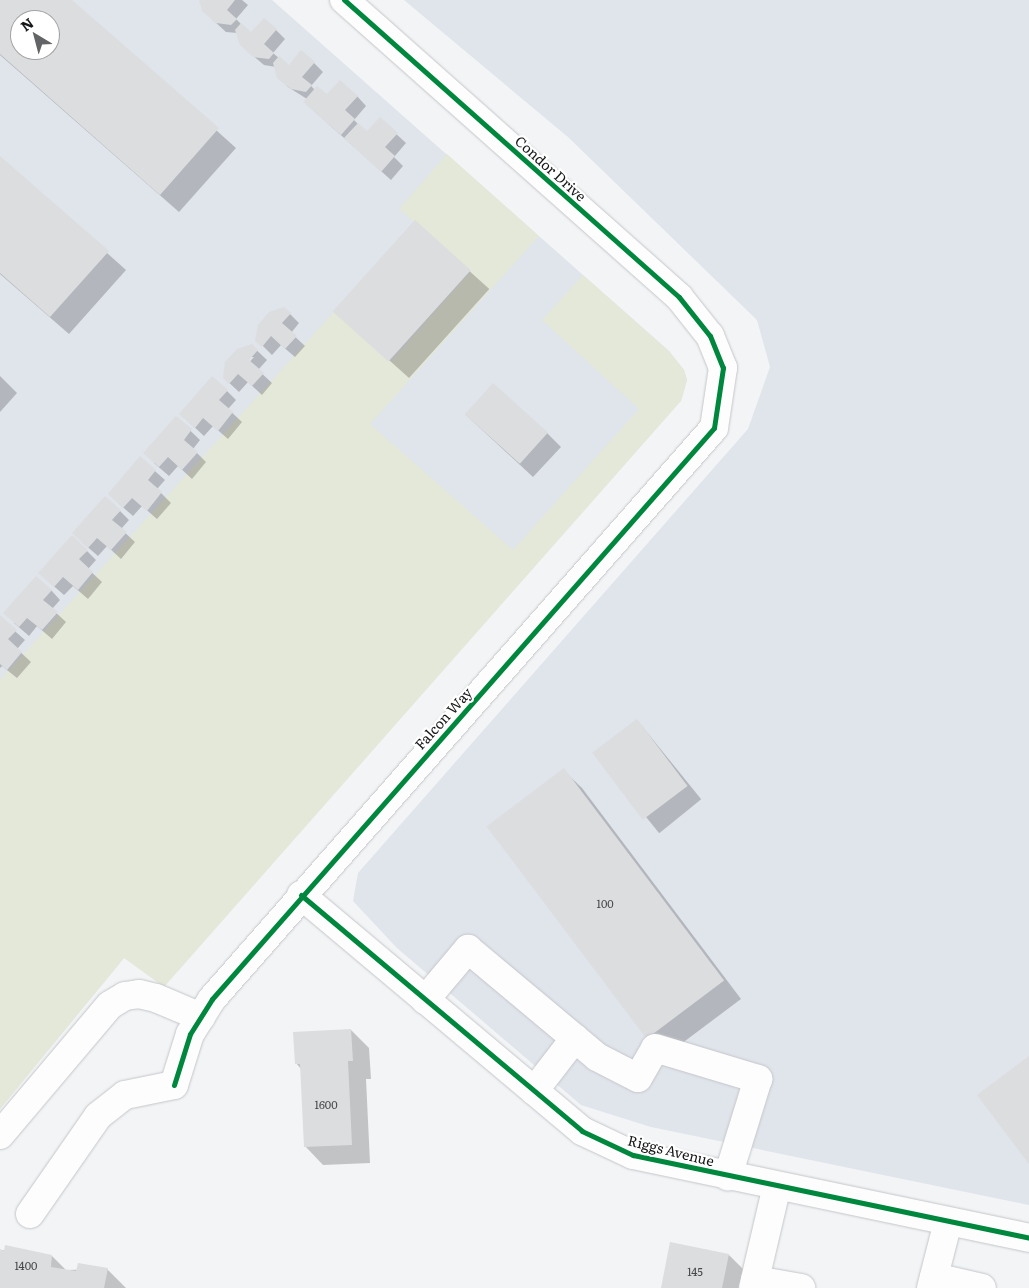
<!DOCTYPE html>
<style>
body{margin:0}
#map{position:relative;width:1029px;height:1288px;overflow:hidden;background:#f2f4f6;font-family:Literata,serif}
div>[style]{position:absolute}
.built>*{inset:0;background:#e0e4eb}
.green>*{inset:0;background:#e4e8d8}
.shadow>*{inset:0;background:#0003;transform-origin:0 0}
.building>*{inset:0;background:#dcdddf;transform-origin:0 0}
.roads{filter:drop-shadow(0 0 1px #c4c6c8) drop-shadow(0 0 1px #c4c6c8)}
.minor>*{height:28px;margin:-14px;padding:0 14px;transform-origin:14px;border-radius:14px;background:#fdfdfe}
.cycleway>*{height:5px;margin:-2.5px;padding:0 2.5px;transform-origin:2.5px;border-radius:2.5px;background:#00873e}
span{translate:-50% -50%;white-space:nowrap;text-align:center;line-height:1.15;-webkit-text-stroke:4.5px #fff;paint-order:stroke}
.number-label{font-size:11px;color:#48484a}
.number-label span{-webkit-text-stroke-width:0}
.street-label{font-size:14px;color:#161719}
.north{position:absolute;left:10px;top:10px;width:50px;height:50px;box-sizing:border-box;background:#fff;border:1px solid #a2a2a3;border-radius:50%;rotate:323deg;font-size:14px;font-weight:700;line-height:20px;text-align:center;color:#161719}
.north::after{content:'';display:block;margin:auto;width:18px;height:22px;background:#636466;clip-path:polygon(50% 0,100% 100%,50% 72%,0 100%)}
</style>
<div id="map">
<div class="built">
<div style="clip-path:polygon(evenodd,0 0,272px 0,669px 351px,684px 370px,687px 380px,681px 401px,124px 958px,0 1109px,0 0,20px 20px,50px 20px,50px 50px,20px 50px,20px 20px)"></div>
<div style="clip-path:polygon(404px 0,1029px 0,1029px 1205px,651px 1127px,581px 1105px,397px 948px,353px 901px,358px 873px,748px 429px,770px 367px,757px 320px,568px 137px)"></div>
</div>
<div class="green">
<div style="clip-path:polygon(447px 154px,539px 236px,370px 424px,513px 550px,639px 409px,542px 320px,583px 275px,669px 351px,684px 370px,687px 380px,681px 401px,164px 987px,124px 958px,0 1109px,0 680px,334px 312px,390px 362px,471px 271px,399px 209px)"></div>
</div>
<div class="shadow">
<div style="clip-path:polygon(evenodd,0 0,71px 0,236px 148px,179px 212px,0 55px,0 0,20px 20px,50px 20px,50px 50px,20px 50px,20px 20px)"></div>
<div style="clip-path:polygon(200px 0,242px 0,248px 5px,236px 19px,251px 34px,276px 30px,285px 39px,273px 53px,289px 67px,314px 63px,323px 72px,311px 86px,315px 90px,327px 96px,357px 96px,366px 106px,354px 120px,367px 133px,380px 119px,406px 143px,394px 157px,403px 166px,391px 180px,314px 111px,307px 99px,288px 87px,279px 77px,276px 67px,264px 65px,251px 54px,238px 33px,226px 32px,213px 20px)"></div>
<div style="clip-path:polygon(0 157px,126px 270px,69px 334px,0 274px)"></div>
<div style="left:415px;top:222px;width:100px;height:120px;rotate:42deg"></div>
<div style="clip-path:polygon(290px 314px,299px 323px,291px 333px,305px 346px,295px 357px,281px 345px,272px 355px,257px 340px)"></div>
<div style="clip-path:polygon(evenodd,252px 346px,267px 360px,258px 370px,272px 383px,262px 395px,248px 382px,239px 392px,224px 378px,252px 346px,251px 357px,254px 357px,246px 366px,244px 364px,251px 357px)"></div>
<div style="clip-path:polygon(0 376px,17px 393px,0 412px)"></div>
<div style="clip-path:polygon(227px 391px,236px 400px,228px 409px,242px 422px,228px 439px,213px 426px,204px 436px,190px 423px)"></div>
<div style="clip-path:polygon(465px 414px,547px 433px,561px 447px,533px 477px)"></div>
<div style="clip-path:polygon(176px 417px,200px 440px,193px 449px,206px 462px,192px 479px,178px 466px,169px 476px,154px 463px)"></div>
<div style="clip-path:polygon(140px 458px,165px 480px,157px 489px,171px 503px,157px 519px,142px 506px,133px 516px,118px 503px)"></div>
<div style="clip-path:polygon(120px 511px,129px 520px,121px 529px,135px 542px,121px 559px,107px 546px,98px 556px,83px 543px)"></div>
<div style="clip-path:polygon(87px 551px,96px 560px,88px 569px,102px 582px,88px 599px,73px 586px,64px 595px,49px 582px)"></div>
<div style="clip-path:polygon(51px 590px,60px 600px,52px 609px,66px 622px,52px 639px,37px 626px,29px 636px,14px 623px)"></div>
<div style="clip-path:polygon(0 618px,25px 640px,17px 649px,31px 662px,17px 678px,2px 666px,0 668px)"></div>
<div style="left:637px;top:720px;width:102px;height:54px;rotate:51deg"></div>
<div style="clip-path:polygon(563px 770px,582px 788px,741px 999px,665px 1056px,647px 1038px)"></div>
<div style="clip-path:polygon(351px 1030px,369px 1048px,371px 1079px,366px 1079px,370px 1163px,323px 1165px,305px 1146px,301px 1069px,296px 1063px)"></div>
<div style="clip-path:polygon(0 1250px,52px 1256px,66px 1270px,107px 1269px,126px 1288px,0 1288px)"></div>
<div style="clip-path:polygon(729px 1255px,747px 1273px,744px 1288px,662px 1288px)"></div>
</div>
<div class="building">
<div style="clip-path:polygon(evenodd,0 0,72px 0,219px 128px,160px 195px,0 54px,0 0,20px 20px,50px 20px,50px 50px,20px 50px,20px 20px)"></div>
<div style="clip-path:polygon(199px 0,235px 0,227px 10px,237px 19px,231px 25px,216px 23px,202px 11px)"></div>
<div style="clip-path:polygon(264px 18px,277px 29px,264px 44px,274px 53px,269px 59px,253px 57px,240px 45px,235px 30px,241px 23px,251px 32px)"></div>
<div style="clip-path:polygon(301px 50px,315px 62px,302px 77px,312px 85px,306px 92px,291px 89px,277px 78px,273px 63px,279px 56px,289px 65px)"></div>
<div style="clip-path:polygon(340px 80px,358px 96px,345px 110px,355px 119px,341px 135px,303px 102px,317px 86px,327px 94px)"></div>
<div style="clip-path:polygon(380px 117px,398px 133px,385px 147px,395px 156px,381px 172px,344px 138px,358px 123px,367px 131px)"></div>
<div style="clip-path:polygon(0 156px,109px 251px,50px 317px,0 273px)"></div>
<div style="left:415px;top:220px;width:75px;height:123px;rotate:42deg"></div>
<div style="clip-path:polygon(284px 307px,291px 313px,282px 323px,297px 336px,285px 349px,271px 336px,262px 347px,255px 341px,258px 325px,269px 312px)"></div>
<div style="clip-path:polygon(252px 344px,258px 350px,249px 360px,264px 373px,252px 386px,238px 374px,229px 384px,223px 378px,225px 362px,237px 349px)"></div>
<div style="clip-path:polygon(212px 376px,228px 390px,219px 400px,233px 412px,218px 431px,203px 418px,195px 428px,179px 414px)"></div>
<div style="left:493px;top:383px;width:74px;height:42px;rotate:42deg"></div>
<div style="clip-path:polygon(176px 416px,192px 429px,184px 440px,198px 452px,182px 470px,168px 457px,159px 467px,143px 453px)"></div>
<div style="clip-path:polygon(140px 456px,156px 470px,148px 480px,162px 492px,147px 511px,132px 498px,123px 508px,108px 494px)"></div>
<div style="clip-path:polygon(105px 496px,121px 510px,112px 520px,127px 532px,111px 550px,97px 538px,88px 548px,72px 533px)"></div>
<div style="clip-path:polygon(72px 535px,88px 550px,79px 559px,93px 572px,78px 590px,63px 577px,54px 587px,38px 573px)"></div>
<div style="clip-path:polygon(36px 576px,52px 590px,43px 600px,58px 612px,42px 630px,27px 618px,19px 627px,3px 613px)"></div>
<div style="clip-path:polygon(0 615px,17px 630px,8px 639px,22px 652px,7px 670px,0 664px)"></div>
<div style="left:637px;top:719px;width:84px;height:56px;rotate:53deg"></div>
<div style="left:564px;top:768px;width:266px;height:97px;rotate:53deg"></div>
<div style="clip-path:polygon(351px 1029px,353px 1061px,348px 1061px,352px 1145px,304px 1147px,300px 1064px,295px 1064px,293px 1032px)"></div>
<div style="clip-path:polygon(1029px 1056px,1029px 1164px,977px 1095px)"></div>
<div style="clip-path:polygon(670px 1242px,729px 1254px,722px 1288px,661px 1288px)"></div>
<div style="clip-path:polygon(5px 1245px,52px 1255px,51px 1267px,76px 1271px,78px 1263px,108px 1268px,104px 1288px,0 1288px,0 1249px,4px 1251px)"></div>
</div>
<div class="roads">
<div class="minor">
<div style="left:301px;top:895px;width:367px;rotate:40deg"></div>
<div style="left:582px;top:1131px;width:56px;rotate:25.2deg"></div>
<div style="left:633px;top:1155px;width:405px;rotate:11.8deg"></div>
<div style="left:425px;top:1000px;width:67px;rotate:-49.9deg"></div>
<div style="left:468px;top:949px;width:168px;rotate:39.9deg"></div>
<div style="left:597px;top:1057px;width:46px;rotate:27.1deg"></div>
<div style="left:638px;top:1078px;width:34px;rotate:-60deg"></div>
<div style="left:655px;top:1048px;width:108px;rotate:16.8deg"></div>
<div style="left:758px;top:1079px;width:102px;rotate:107.2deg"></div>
<div style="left:534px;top:1091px;width:67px;rotate:-52.3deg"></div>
<div style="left:0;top:1135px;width:170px;rotate:-49.8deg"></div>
<div style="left:110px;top:1005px;width:17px;rotate:-31deg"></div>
<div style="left:125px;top:996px;width:14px;rotate:-8deg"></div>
<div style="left:139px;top:994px;width:17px;rotate:13deg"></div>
<div style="left:156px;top:998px;width:49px;rotate:22.9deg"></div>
<div style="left:30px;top:1214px;width:119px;rotate:-55.2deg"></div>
<div style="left:98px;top:1116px;width:34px;rotate:-38deg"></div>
<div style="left:125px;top:1095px;width:50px;rotate:-11.5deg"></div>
<div style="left:174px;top:1085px;width:53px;rotate:-72.6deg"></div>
<div style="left:190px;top:1034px;width:41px;rotate:-57.8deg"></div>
<div style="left:212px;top:999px;width:760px;rotate:-48.68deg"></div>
<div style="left:714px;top:428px;width:61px;rotate:-81.5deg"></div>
<div style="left:723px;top:368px;width:35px;rotate:-112deg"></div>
<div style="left:710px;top:336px;width:50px;rotate:-128.5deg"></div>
<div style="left:679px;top:297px;width:448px;rotate:-138.4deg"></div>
<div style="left:934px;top:1277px;width:49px;rotate:12.9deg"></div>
<div style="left:755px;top:1280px;width:47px;rotate:9.9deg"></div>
<div style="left:753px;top:1288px;width:105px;rotate:-76.8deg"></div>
<div style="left:931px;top:1288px;width:68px;rotate:-75.6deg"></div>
</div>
</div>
<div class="cycleway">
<div style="left:301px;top:895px;width:367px;rotate:40deg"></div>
<div style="left:582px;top:1131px;width:56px;rotate:25.2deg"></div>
<div style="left:633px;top:1155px;width:405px;rotate:11.8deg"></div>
<div style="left:174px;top:1085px;width:53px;rotate:-72.6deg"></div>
<div style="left:190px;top:1034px;width:41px;rotate:-57.8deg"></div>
<div style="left:212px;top:999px;width:760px;rotate:-48.68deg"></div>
<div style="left:714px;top:428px;width:61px;rotate:-81.5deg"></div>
<div style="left:723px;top:368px;width:35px;rotate:-112deg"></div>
<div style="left:710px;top:336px;width:50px;rotate:-128.5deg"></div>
<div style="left:679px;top:297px;width:448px;rotate:-138.4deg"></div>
</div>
<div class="number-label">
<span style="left:605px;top:903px">100</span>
<span style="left:326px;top:1104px">1600</span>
<span style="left:26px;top:1265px">1400</span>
<span style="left:695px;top:1271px">145</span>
</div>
<div class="street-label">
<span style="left:551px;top:168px;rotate:42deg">Condor Drive</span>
<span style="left:443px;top:718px;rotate:-48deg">Falcon Way</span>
<span style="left:671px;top:1150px;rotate:14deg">Riggs Avenue</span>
</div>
<div class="north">N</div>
</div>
